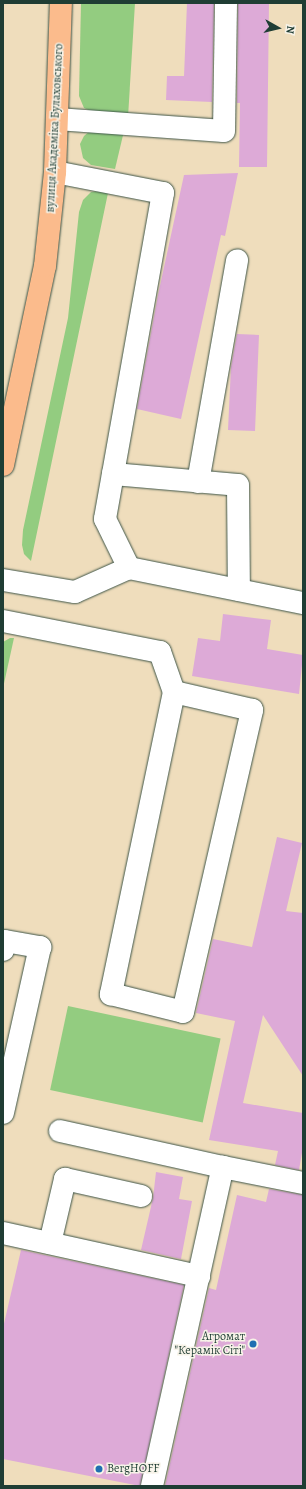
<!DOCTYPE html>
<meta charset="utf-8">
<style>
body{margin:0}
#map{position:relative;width:306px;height:1489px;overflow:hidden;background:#efddbc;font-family:Alegreya,serif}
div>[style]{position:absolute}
.green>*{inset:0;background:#93cc80;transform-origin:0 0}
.building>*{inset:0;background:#ddaad7}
.roads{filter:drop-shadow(0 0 1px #3e5548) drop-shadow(0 0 1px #3e5548)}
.minor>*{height:22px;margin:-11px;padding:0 11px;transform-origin:11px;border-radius:11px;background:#fff}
.major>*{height:22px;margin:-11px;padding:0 11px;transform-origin:11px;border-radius:11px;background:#fbbb8c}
.dots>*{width:11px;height:11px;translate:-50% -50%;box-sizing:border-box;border:2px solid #f7f3e8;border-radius:50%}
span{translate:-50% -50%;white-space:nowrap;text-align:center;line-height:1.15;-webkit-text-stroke:3px #f7f3e8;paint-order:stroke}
.street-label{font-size:12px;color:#1f3d34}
.poi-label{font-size:12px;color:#1f3d34}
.right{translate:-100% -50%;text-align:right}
.left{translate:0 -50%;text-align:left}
.frame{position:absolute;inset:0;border:4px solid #1f3d34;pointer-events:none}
.north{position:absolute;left:258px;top:8px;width:40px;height:40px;-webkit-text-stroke:3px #f7f3e8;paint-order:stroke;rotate:98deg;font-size:11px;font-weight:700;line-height:16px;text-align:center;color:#1f3d34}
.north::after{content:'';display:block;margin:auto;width:14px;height:18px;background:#1f3d34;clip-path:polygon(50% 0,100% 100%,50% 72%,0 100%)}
</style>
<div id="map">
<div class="green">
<div style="clip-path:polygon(81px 3px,135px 3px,128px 117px,91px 111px,84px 108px,79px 96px)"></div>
<div style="clip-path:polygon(90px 131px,124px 131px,115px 169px,91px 165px,83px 158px,80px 144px,84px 136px)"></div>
<div style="clip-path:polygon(99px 191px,108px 193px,31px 561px,24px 554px,22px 545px,23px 530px,68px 318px,79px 212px,83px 200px,91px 192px)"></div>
<div style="clip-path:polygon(10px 638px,14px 638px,3px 688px,3px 642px)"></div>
<div style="left:68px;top:1006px;width:156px;height:86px;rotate:12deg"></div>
</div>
<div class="building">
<div style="clip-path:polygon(187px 3px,214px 3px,212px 102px,166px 100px,167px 76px,184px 76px)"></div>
<div style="clip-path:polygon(238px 3px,269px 3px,267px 167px,239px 167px,240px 103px,237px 103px)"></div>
<div style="clip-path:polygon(238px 173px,225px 236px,221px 235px,181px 419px,137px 409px,158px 295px,184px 175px)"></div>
<div style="clip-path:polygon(237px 334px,259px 335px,255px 431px,228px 430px,231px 367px)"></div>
<div style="clip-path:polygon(223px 614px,271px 620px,267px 649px,303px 655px,299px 694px,192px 676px,198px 638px,220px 641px)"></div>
<div style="clip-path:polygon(277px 837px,302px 843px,286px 911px,303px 913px,303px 1076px,263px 1015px,243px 1103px,303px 1113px,303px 1147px,299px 1170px,275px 1165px,278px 1151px,209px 1140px,235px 1021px,196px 1013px,213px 939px,252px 947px)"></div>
<div style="clip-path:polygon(156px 1172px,183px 1177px,179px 1199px,192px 1201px,181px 1259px,141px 1250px,153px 1198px)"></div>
<div style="clip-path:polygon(269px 1189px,303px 1195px,303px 1486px,165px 1486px,209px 1288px,216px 1290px,237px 1195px,266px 1202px)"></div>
<div style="clip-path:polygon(21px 1250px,184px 1285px,140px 1486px,3px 1459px,3px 1328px)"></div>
</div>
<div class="roads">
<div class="minor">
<div style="left:57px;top:119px;width:167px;rotate:4.1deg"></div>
<div style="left:224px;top:131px;width:128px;rotate:-89.1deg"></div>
<div style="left:55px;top:172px;width:110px;rotate:11deg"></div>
<div style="left:163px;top:193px;width:331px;rotate:100.1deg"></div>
<div style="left:105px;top:519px;width:55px;rotate:63.9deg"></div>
<div style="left:113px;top:474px;width:125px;rotate:5deg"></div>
<div style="left:238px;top:485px;width:105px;rotate:89.5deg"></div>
<div style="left:198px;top:482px;width:225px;rotate:-80deg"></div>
<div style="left:3px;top:580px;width:73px;rotate:9.5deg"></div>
<div style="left:75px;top:592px;width:59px;rotate:-24deg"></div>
<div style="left:129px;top:568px;width:177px;rotate:11.4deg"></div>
<div style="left:3px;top:621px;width:160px;rotate:11.2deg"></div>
<div style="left:160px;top:652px;width:42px;rotate:70.7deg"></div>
<div style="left:174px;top:692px;width:309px;rotate:101.8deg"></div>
<div style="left:111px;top:994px;width:74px;rotate:14deg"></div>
<div style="left:183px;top:1012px;width:310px;rotate:-77.1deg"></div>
<div style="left:252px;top:710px;width:80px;rotate:-167deg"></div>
<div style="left:3px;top:950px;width:9px;rotate:-77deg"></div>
<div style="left:5px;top:941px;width:36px;rotate:10deg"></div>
<div style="left:40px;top:947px;width:170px;rotate:102.6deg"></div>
<div style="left:60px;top:1131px;width:167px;rotate:12.5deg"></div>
<div style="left:3px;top:1233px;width:201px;rotate:12.4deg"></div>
<div style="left:50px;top:1243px;width:66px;rotate:-76.8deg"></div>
<div style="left:65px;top:1179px;width:78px;rotate:12.6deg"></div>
<div style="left:152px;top:1486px;width:327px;rotate:-77.5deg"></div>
<div style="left:223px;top:1167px;width:82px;rotate:11.3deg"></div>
</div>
<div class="major">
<div style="left:3px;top:465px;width:203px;rotate:-78.1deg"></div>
<div style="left:45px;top:266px;width:95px;rotate:-83.9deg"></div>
<div style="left:55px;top:172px;width:169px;rotate:-88deg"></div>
</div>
</div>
<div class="dots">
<div style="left:253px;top:1344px;background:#1f6fb2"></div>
<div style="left:99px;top:1469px;background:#1f6fb2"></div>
</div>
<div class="street-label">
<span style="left:55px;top:128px;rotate:-87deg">вулиця Академіка Булаховського</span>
</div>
<div class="poi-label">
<span class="right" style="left:245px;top:1344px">Агромат<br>"Керамік Сіті"</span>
<span class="left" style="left:107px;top:1469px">BergHOFF</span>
</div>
<div class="frame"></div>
<div class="north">N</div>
</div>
